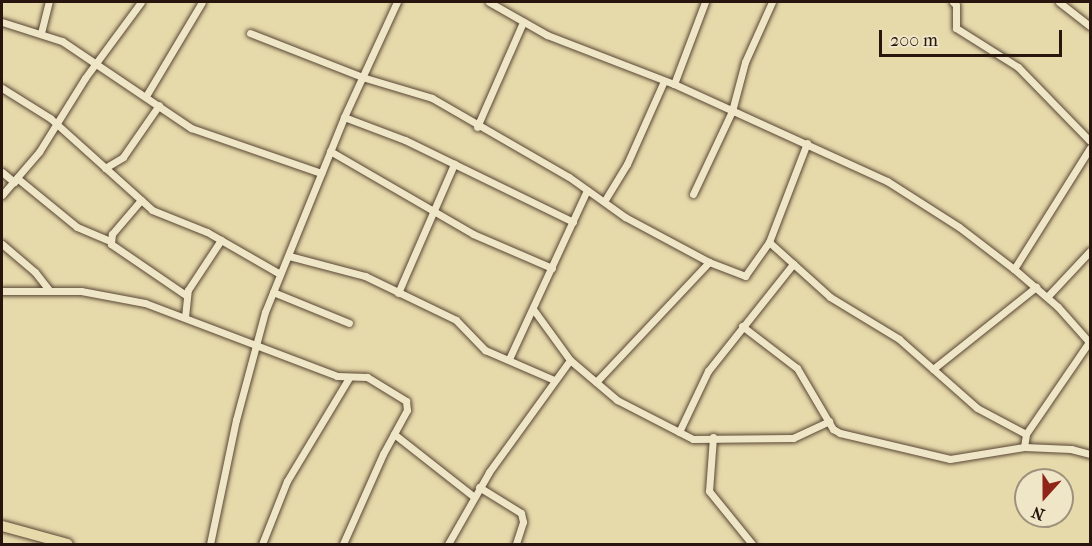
<!DOCTYPE html>
<style>
body{margin:0}
#map{position:relative;width:1092px;height:546px;overflow:hidden;background:#e6d9aa;font-family:"IM FELL French Canon",serif}
div>[style]{position:absolute}
.roads{filter:drop-shadow(0 0 2px #584634) drop-shadow(0 0 2px #584634)}
.minor>*{height:7px;margin:-3.5px;padding:0 3.5px;transform-origin:3.5px;border-radius:3.5px;background:#efe6c8}
.primary>*{height:10px;margin:-5px;padding:0 5px;transform-origin:5px;border-radius:5px;background:#e6d9aa}
span{translate:-50% -50%;white-space:nowrap;text-align:center;line-height:1.15;-webkit-text-stroke:4.5px #efe6c8;paint-order:stroke}
.frame{position:absolute;inset:0;border:3px solid #28150d;pointer-events:none}
.north{position:absolute;left:1014px;top:468px;width:60px;height:60px;box-sizing:border-box;background:#efe6c8;border:2px solid #9f927d;border-radius:50%;rotate:201deg;font-size:16px;font-weight:700;line-height:24px;text-align:center;color:#28150d}
.north::after{content:'';display:block;margin:auto;width:21px;height:27px;background:#8f2418;clip-path:polygon(50% 0,100% 100%,50% 72%,0 100%)}
.scale{position:absolute;left:879px;top:30px;width:183px;height:27px;box-sizing:border-box;border:3px solid #28150d;border-top:0;padding-left:8px;font-size:18px;line-height:21px;white-space:nowrap;color:#28150d;-webkit-text-stroke:4px #efe6c8;paint-order:stroke}
</style>
<div id="map">
<div class="roads">
<div class="minor">
<div style="left:489px;top:2px;width:67px;rotate:29.6deg"></div>
<div style="left:547px;top:35px;width:136px;rotate:21.1deg"></div>
<div style="left:674px;top:84px;width:234px;rotate:24.5deg"></div>
<div style="left:887px;top:181px;width:85px;rotate:32.6deg"></div>
<div style="left:959px;top:227px;width:69px;rotate:37.4deg"></div>
<div style="left:1014px;top:269px;width:58px;rotate:40.8deg"></div>
<div style="left:1058px;top:307px;width:48px;rotate:48.4deg"></div>
<div style="left:953px;top:2px;width:4px;rotate:45deg"></div>
<div style="left:956px;top:5px;width:23px;rotate:90deg"></div>
<div style="left:956px;top:28px;width:73px;rotate:32.2deg"></div>
<div style="left:1018px;top:67px;width:103px;rotate:45.8deg"></div>
<div style="left:1059px;top:2px;width:39px;rotate:38deg"></div>
<div style="left:2px;top:22px;width:63px;rotate:17.6deg"></div>
<div style="left:62px;top:41px;width:156px;rotate:34deg"></div>
<div style="left:191px;top:128px;width:138px;rotate:19.1deg"></div>
<div style="left:41px;top:33px;width:32px;rotate:-76deg"></div>
<div style="left:250px;top:33px;width:120px;rotate:21.4deg"></div>
<div style="left:362px;top:77px;width:73px;rotate:16.7deg"></div>
<div style="left:432px;top:98px;width:158px;rotate:30deg"></div>
<div style="left:569px;top:177px;width:69px;rotate:35.5deg"></div>
<div style="left:625px;top:217px;width:95px;rotate:28.2deg"></div>
<div style="left:709px;top:262px;width:39px;rotate:21deg"></div>
<div style="left:745px;top:276px;width:42px;rotate:-54.8deg"></div>
<div style="left:769px;top:242px;width:106px;rotate:-69deg"></div>
<div style="left:674px;top:84px;width:88px;rotate:-69.3deg"></div>
<div style="left:2px;top:88px;width:57px;rotate:32deg"></div>
<div style="left:50px;top:118px;width:137px;rotate:42deg"></div>
<div style="left:152px;top:210px;width:59px;rotate:21.8deg"></div>
<div style="left:207px;top:232px;width:84px;rotate:29.9deg"></div>
<div style="left:146px;top:96px;width:109px;rotate:-59.2deg"></div>
<div style="left:344px;top:117px;width:65px;rotate:20.7deg"></div>
<div style="left:405px;top:140px;width:187px;rotate:26deg"></div>
<div style="left:477px;top:127px;width:115px;rotate:-66.3deg"></div>
<div style="left:330px;top:151px;width:165px;rotate:30.1deg"></div>
<div style="left:473px;top:234px;width:86px;rotate:23.3deg"></div>
<div style="left:105px;top:168px;width:21px;rotate:-31deg"></div>
<div style="left:123px;top:157px;width:63px;rotate:-55.3deg"></div>
<div style="left:2px;top:172px;width:16px;rotate:40deg"></div>
<div style="left:17px;top:178px;width:77px;rotate:39.2deg"></div>
<div style="left:77px;top:227px;width:36px;rotate:23deg"></div>
<div style="left:693px;top:194px;width:92px;rotate:-64.8deg"></div>
<div style="left:732px;top:111px;width:51px;rotate:-75.1deg"></div>
<div style="left:745px;top:62px;width:66px;rotate:-65.8deg"></div>
<div style="left:2px;top:195px;width:57px;rotate:-49.3deg"></div>
<div style="left:39px;top:152px;width:87px;rotate:-58.1deg"></div>
<div style="left:85px;top:78px;width:94px;rotate:-53.6deg"></div>
<div style="left:141px;top:200px;width:45px;rotate:130.5deg"></div>
<div style="left:112px;top:234px;width:10px;rotate:96deg"></div>
<div style="left:111px;top:244px;width:92px;rotate:34.4deg"></div>
<div style="left:605px;top:200px;width:42px;rotate:-58.6deg"></div>
<div style="left:627px;top:164px;width:91px;rotate:-66deg"></div>
<div style="left:769px;top:242px;width:82px;rotate:42deg"></div>
<div style="left:830px;top:297px;width:81px;rotate:31.3deg"></div>
<div style="left:899px;top:339px;width:104px;rotate:41.5deg"></div>
<div style="left:977px;top:408px;width:55px;rotate:28deg"></div>
<div style="left:2px;top:244px;width:43px;rotate:40.3deg"></div>
<div style="left:35px;top:272px;width:23px;rotate:52deg"></div>
<div style="left:289px;top:256px;width:79px;rotate:14.7deg"></div>
<div style="left:365px;top:276px;width:101px;rotate:25.8deg"></div>
<div style="left:456px;top:320px;width:42px;rotate:46deg"></div>
<div style="left:485px;top:350px;width:75px;rotate:23.5deg"></div>
<div style="left:1014px;top:269px;width:143px;rotate:-57.9deg"></div>
<div style="left:2px;top:291px;width:79px"></div>
<div style="left:81px;top:291px;width:65px;rotate:10.6deg"></div>
<div style="left:145px;top:303px;width:205px;rotate:20.8deg"></div>
<div style="left:337px;top:376px;width:30px;rotate:2deg"></div>
<div style="left:367px;top:377px;width:46px;rotate:31.6deg"></div>
<div style="left:406px;top:401px;width:9px;rotate:84deg"></div>
<div style="left:407px;top:410px;width:50px;rotate:118.6deg"></div>
<div style="left:383px;top:454px;width:98px;rotate:114deg"></div>
<div style="left:273px;top:292px;width:82px;rotate:22.2deg"></div>
<div style="left:398px;top:293px;width:141px;rotate:-66.5deg"></div>
<div style="left:1047px;top:297px;width:63px;rotate:-46.9deg"></div>
<div style="left:533px;top:309px;width:63px;rotate:54deg"></div>
<div style="left:570px;top:360px;width:62px;rotate:40.4deg"></div>
<div style="left:617px;top:400px;width:85px;rotate:27.2deg"></div>
<div style="left:693px;top:439px;width:100px;rotate:-0.6deg"></div>
<div style="left:793px;top:438px;width:40px;rotate:-25deg"></div>
<div style="left:185px;top:317px;width:27px;rotate:-84deg"></div>
<div style="left:188px;top:290px;width:60px;rotate:-56.6deg"></div>
<div style="left:742px;top:326px;width:69px;rotate:37.4deg"></div>
<div style="left:797px;top:368px;width:71px;rotate:59.5deg"></div>
<div style="left:833px;top:429px;width:8px;rotate:30deg"></div>
<div style="left:840px;top:433px;width:113px;rotate:13.3deg"></div>
<div style="left:950px;top:459px;width:75px;rotate:-9.2deg"></div>
<div style="left:1024px;top:447px;width:47px;rotate:2.4deg"></div>
<div style="left:1071px;top:449px;width:20px;rotate:15deg"></div>
<div style="left:509px;top:359px;width:186px;rotate:-65.2deg"></div>
<div style="left:933px;top:369px;width:132px;rotate:-38.5deg"></div>
<div style="left:596px;top:382px;width:165px;rotate:-46.7deg"></div>
<div style="left:679px;top:432px;width:68px;rotate:-64.6deg"></div>
<div style="left:708px;top:371px;width:137px;rotate:-51.5deg"></div>
<div style="left:394px;top:434px;width:102px;rotate:38.2deg"></div>
<div style="left:713px;top:437px;width:54px;rotate:94.2deg"></div>
<div style="left:709px;top:491px;width:68px;rotate:50.9deg"></div>
<div style="left:1024px;top:447px;width:13px;rotate:-81deg"></div>
<div style="left:1026px;top:434px;width:112px;rotate:-55.6deg"></div>
<div style="left:479px;top:487px;width:49px;rotate:31.8deg"></div>
<div style="left:521px;top:513px;width:9px;rotate:77deg"></div>
<div style="left:523px;top:522px;width:23px;rotate:108deg"></div>
<div style="left:210px;top:544px;width:127px;rotate:-78.2deg"></div>
<div style="left:236px;top:420px;width:112px;rotate:-75deg"></div>
<div style="left:265px;top:312px;width:210px;rotate:-67.9deg"></div>
<div style="left:344px;top:117px;width:127px;rotate:-65.3deg"></div>
<div style="left:262px;top:544px;width:68px;rotate:-68.4deg"></div>
<div style="left:287px;top:481px;width:120px;rotate:-59deg"></div>
<div style="left:448px;top:544px;width:83px;rotate:-60.3deg"></div>
<div style="left:489px;top:472px;width:138px;rotate:-54.1deg"></div>
</div>
<div class="primary">
<div style="left:2px;top:526px;width:68px;rotate:15.3deg"></div>
</div>
</div>
<div class="frame"></div>
<div class="north">N</div>
<div class="scale">200 m</div>
</div>
